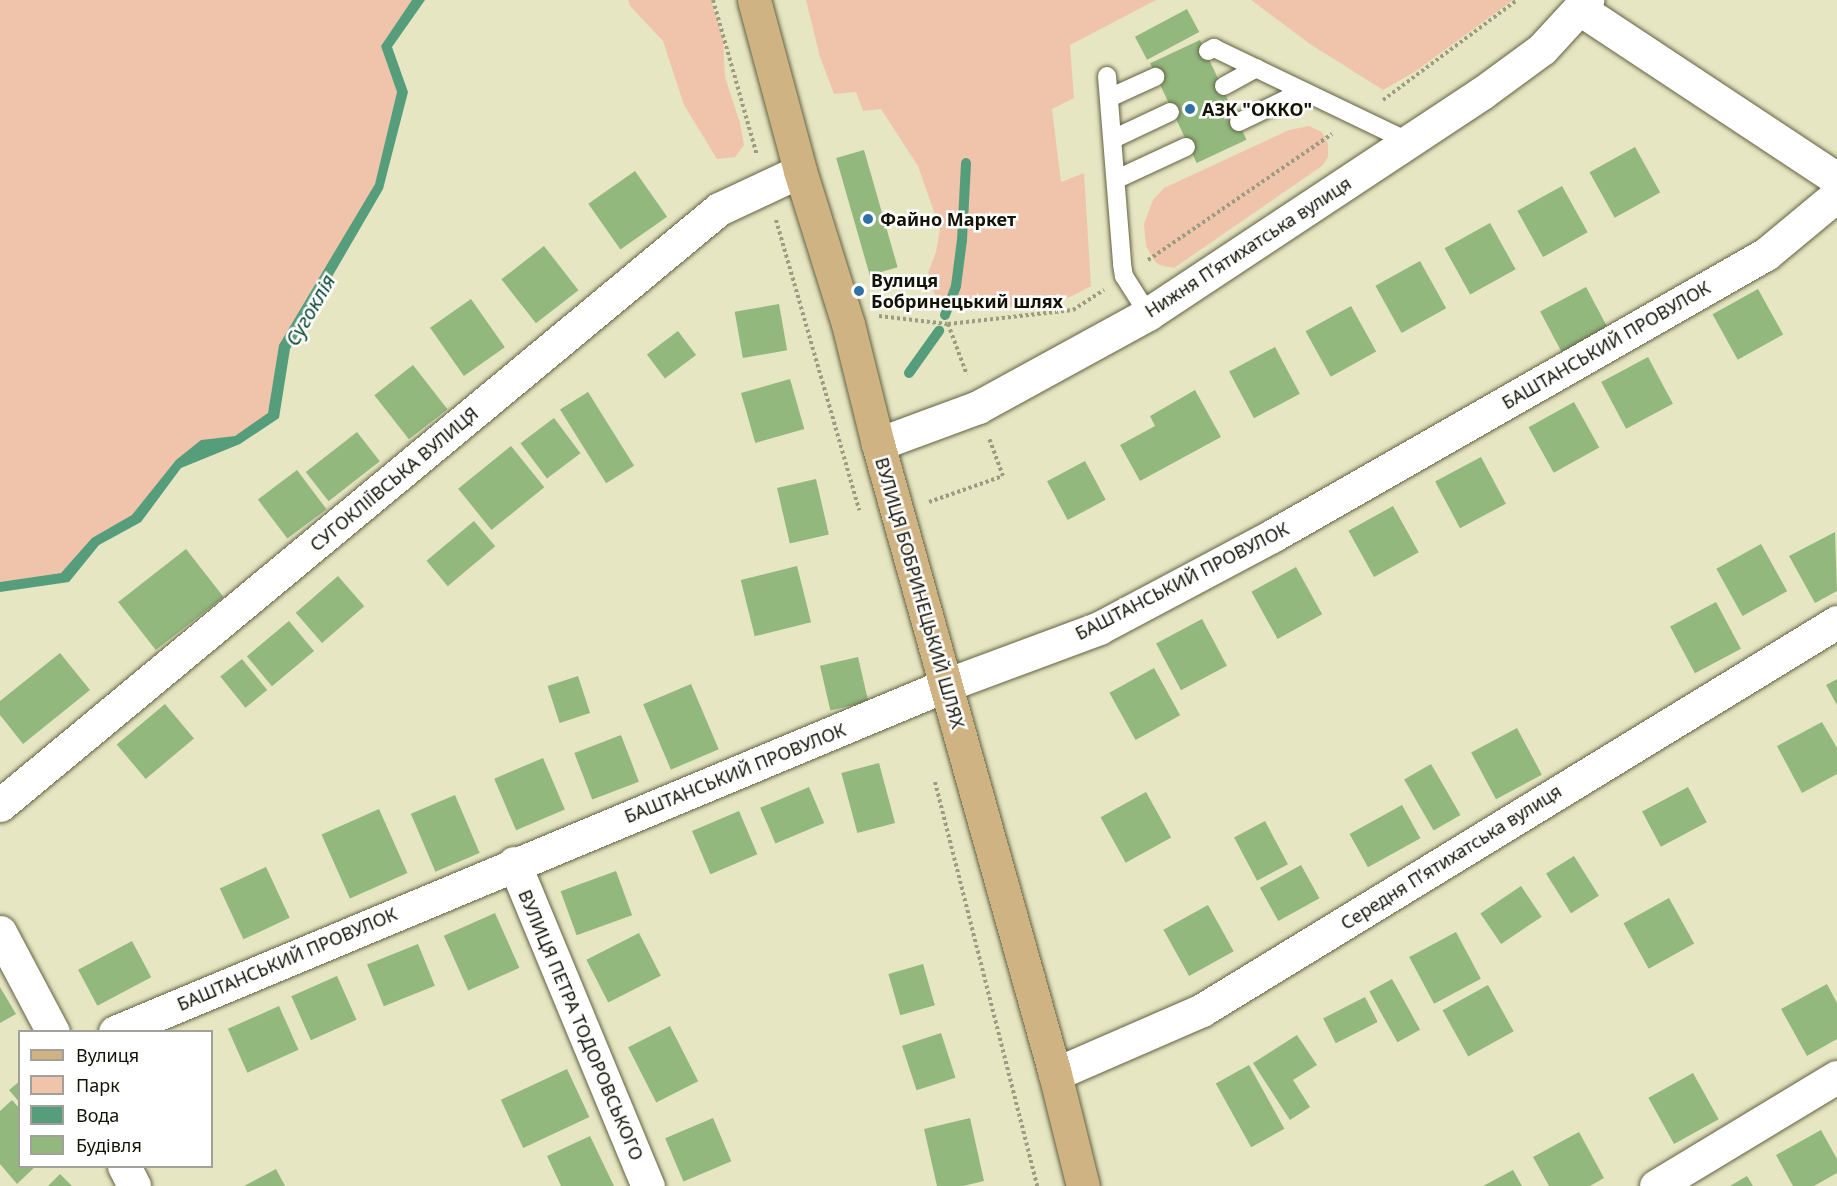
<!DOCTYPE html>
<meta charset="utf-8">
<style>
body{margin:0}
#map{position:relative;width:1837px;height:1186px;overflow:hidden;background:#e6e6c2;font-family:"Noto Sans",sans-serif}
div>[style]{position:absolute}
.green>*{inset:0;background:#f0c4ab}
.water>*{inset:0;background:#559d7b}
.stream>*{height:10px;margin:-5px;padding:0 5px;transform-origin:5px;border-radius:5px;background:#559d7b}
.building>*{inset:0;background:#93b87e;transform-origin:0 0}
.path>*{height:4px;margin-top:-2px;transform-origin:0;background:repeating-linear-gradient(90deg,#9c9c80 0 3px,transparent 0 6px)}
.roads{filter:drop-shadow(0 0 2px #626142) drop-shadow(0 0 2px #626142)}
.service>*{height:18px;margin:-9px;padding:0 9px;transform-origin:9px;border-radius:9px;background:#fff}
.minor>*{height:33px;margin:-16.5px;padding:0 16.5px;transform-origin:16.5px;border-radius:16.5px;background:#fff}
.tertiary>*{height:33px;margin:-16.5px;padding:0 16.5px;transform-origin:16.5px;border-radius:16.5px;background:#fff}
.primary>*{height:33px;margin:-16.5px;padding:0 16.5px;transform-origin:16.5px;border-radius:16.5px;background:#cfb382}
.dots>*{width:16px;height:16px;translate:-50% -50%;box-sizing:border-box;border:3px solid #fff;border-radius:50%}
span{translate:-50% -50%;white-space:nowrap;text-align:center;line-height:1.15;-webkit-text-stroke:5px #fff;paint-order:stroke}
.poi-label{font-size:18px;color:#131306;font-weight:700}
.left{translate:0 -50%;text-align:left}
.street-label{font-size:18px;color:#131306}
.water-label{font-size:20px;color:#09462f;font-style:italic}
.legend{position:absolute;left:18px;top:1030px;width:195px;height:138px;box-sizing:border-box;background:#fff;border:2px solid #a1a19b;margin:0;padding:8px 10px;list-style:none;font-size:18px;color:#131306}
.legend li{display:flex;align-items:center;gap:12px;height:30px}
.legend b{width:30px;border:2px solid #a1a19b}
</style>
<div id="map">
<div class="green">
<div style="clip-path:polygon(0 0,412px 0,381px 46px,397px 92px,375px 184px,279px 345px,268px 414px,235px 436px,201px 440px,176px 460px,132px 516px,92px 538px,61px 573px,0 582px)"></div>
<div style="clip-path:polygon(628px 0,711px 0,723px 39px,725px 77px,740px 123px,744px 145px,735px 157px,717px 159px,684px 105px,663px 41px,630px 6px)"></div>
<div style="clip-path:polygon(806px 0,1156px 0,1070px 45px,1074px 98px,1052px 109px,1061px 182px,1084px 173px,1091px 286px,1070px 297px,1027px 306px,975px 309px,936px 299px,928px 273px,936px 252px,940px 229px,918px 166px,881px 109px,863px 111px,856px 92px,834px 94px,820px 57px)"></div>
<div style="clip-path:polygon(1251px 0,1513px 0,1416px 71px,1383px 90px,1310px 44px)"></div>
<div style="clip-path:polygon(1309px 126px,1322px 132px,1328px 144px,1328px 157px,1322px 166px,1174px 268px,1159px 265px,1154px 260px,1146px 246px,1144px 224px,1153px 200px,1164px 188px,1289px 130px)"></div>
</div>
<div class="water">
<div style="clip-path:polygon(412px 0,425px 0,392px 47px,408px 92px,383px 189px,290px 349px,279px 418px,240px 444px,181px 468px,141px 522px,99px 545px,69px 582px,0 592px,0 582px,61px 573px,92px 538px,132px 515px,176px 460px,201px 440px,235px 436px,268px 413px,279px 345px,375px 184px,397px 92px,381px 46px)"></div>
</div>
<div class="stream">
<div style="left:945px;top:315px;width:31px;rotate:-69deg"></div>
<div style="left:956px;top:286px;width:46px;rotate:-82.6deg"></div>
<div style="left:962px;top:240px;width:77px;rotate:-87deg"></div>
<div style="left:909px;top:373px;width:52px;rotate:-54.5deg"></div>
</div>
<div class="building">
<div style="left:1187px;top:9px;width:26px;height:59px;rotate:62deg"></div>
<div style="left:1200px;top:40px;width:110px;height:55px;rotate:65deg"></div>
<div style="left:1635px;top:147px;width:52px;height:52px;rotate:61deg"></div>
<div style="left:864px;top:150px;width:122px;height:29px;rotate:74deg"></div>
<div style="left:635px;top:171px;width:56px;height:57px;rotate:55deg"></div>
<div style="left:1562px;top:186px;width:53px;height:51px;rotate:61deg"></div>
<div style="left:1490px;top:223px;width:53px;height:52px;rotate:61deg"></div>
<div style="left:544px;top:246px;width:56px;height:54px;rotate:52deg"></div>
<div style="left:1420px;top:261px;width:54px;height:51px;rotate:61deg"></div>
<div style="left:1586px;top:287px;width:53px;height:52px;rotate:62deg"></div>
<div style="left:1758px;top:289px;width:52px;height:52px;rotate:61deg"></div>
<div style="left:471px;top:299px;width:59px;height:50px;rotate:55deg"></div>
<div style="left:779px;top:304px;width:47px;height:45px;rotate:80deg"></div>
<div style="left:1351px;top:306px;width:52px;height:52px;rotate:61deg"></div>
<div style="left:678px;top:331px;width:30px;height:39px;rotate:53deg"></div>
<div style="left:1275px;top:347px;width:53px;height:52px;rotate:62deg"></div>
<div style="left:1648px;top:357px;width:53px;height:53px;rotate:62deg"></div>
<div style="left:413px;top:365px;width:56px;height:49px;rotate:52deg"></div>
<div style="left:790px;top:379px;width:52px;height:51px;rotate:74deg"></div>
<div style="clip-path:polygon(1195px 390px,1221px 437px,1140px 481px,1120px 445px,1155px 426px,1150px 416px)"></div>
<div style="left:588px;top:392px;width:87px;height:33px;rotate:58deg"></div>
<div style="left:1574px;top:402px;width:52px;height:52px;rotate:61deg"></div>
<div style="left:554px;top:418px;width:44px;height:42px;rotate:53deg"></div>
<div style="left:357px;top:432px;width:37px;height:65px;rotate:52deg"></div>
<div style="left:511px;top:446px;width:53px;height:68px;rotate:51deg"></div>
<div style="left:1481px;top:457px;width:53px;height:52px;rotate:62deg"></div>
<div style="left:1085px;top:461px;width:44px;height:43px;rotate:62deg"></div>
<div style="left:297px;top:470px;width:49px;height:49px;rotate:53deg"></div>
<div style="left:816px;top:479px;width:57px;height:40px;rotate:77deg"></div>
<div style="left:1393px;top:506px;width:53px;height:51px;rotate:61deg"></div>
<div style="left:474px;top:521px;width:33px;height:62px;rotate:50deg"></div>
<div style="clip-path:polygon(1835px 532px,1837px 591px,1815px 603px,1789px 556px)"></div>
<div style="left:1761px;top:544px;width:54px;height:51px;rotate:61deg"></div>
<div style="left:186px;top:549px;width:61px;height:86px;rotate:52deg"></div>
<div style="left:797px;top:566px;width:58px;height:58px;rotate:76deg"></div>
<div style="left:1296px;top:567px;width:54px;height:51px;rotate:61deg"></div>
<div style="left:338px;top:576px;width:40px;height:56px;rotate:49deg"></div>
<div style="left:1716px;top:602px;width:53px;height:52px;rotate:62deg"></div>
<div style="left:1202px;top:619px;width:53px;height:52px;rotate:62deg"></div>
<div style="left:289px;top:621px;width:39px;height:55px;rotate:50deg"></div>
<div style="clip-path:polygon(60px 653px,90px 690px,23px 744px,0 715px,0 701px)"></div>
<div style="left:858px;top:657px;width:46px;height:39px;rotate:77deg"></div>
<div style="left:242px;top:659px;width:40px;height:28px;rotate:51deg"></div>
<div style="left:1154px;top:668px;width:54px;height:51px;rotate:61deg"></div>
<div style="left:578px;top:676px;width:39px;height:32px;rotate:72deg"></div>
<div style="clip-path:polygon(1837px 679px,1837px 705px,1826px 685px)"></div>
<div style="left:691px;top:684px;width:71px;height:52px;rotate:67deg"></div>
<div style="left:165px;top:704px;width:45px;height:63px;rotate:50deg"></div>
<div style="clip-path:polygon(1822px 722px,1837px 748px,1837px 774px,1802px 793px,1777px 746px)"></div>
<div style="left:1517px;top:728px;width:53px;height:52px;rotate:62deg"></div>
<div style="left:621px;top:735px;width:50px;height:50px;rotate:69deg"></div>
<div style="left:543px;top:758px;width:56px;height:53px;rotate:67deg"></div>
<div style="left:879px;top:763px;width:62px;height:39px;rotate:75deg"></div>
<div style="left:1431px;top:764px;width:59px;height:31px;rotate:60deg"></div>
<div style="left:809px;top:787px;width:39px;height:53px;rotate:67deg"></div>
<div style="left:1688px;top:787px;width:40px;height:52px;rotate:62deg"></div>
<div style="left:1146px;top:792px;width:52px;height:52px;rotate:61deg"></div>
<div style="left:455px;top:795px;width:63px;height:48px;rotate:67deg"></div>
<div style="left:1402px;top:805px;width:38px;height:60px;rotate:61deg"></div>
<div style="left:379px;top:809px;width:70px;height:63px;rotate:66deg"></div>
<div style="left:739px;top:811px;width:47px;height:51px;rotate:67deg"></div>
<div style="left:1265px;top:821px;width:49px;height:35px;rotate:62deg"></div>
<div style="left:1574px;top:856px;width:47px;height:33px;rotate:58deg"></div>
<div style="left:1301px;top:865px;width:38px;height:47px;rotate:61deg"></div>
<div style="left:266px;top:867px;width:56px;height:51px;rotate:65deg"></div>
<div style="left:616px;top:871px;width:47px;height:59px;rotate:70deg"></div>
<div style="left:1521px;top:886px;width:37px;height:49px;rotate:56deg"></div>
<div style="left:1669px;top:898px;width:52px;height:52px;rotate:61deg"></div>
<div style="left:1208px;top:905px;width:53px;height:51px;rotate:61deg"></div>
<div style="left:495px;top:913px;width:60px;height:56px;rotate:66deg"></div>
<div style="left:1456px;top:932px;width:53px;height:53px;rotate:62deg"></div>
<div style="left:639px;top:933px;width:48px;height:59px;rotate:63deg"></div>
<div style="left:132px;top:941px;width:41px;height:61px;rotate:62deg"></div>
<div style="left:418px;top:944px;width:45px;height:55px;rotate:68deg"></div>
<div style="left:923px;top:964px;width:43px;height:36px;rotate:74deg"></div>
<div style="left:337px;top:976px;width:48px;height:50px;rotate:66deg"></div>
<div style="left:1392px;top:979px;width:58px;height:26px;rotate:61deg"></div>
<div style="clip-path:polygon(1827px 984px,1837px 1003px,1837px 1039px,1807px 1056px,1781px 1009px)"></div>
<div style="left:1488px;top:985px;width:53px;height:52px;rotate:61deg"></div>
<div style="clip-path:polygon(0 987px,16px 1014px,0 1023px)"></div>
<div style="left:1365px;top:997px;width:28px;height:47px;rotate:63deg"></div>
<div style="left:279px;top:1006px;width:48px;height:56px;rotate:66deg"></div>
<div style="left:670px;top:1026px;width:62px;height:47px;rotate:63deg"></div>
<div style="left:941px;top:1033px;width:47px;height:41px;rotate:72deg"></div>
<div style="clip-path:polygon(1297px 1035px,1317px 1065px,1293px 1080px,1310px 1107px,1290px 1120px,1253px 1063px)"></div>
<div style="left:1249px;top:1065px;width:73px;height:38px;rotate:61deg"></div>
<div style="left:567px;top:1069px;width:53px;height:73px;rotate:65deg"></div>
<div style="left:1693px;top:1073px;width:53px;height:51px;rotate:61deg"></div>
<div style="clip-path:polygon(20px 1081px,20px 1103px,9px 1090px)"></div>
<div style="clip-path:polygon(12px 1100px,20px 1109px,20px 1166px,36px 1166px,17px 1184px,0 1164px,0 1111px)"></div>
<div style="left:713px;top:1118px;width:47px;height:52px;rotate:67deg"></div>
<div style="clip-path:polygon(970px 1118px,984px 1181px,963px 1186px,937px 1186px,924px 1129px)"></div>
<div style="clip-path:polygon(1821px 1130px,1837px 1159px,1837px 1173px,1814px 1186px,1793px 1186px,1776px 1155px)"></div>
<div style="clip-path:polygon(1579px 1132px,1604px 1178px,1590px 1186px,1549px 1186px,1533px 1157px)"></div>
<div style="clip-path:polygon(590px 1136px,614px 1186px,561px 1186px,547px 1156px)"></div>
<div style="clip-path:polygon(276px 1169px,285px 1186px,244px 1186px)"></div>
<div style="clip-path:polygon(1513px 1170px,1522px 1186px,1483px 1186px)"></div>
<div style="clip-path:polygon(60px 1174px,72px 1186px,48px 1186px)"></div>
<div style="clip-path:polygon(1747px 1176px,1753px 1186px,1730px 1186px)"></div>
</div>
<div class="path">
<div style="left:713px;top:0;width:161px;rotate:74.2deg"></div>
<div style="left:1383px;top:100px;width:167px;rotate:-36.7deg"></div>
<div style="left:776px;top:220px;width:302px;rotate:74deg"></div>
<div style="left:1148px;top:260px;width:223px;rotate:-34.4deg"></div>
<div style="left:879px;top:316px;width:69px;rotate:6.6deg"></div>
<div style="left:948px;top:324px;width:126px;rotate:-6.4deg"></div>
<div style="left:1073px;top:310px;width:37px;rotate:-33deg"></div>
<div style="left:948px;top:324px;width:54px;rotate:69.6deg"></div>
<div style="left:929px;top:502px;width:78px;rotate:-19.4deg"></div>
<div style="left:1003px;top:476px;width:40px;rotate:-110.2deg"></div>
<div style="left:935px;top:782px;width:417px;rotate:75.8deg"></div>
</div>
<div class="roads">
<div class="service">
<div style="left:1208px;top:51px;width:7px;rotate:-27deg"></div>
<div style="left:1214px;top:48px;width:216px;rotate:25.7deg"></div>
<div style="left:1107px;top:76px;width:189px;rotate:85.4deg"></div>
<div style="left:1122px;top:264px;width:12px;rotate:81deg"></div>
<div style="left:1124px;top:276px;width:45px;rotate:57.7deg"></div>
<div style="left:1224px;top:86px;width:37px;rotate:-29deg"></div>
<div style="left:1109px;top:98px;width:51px;rotate:-24.5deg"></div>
<div style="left:1239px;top:122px;width:71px;rotate:-25.8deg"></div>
<div style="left:1113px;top:139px;width:63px;rotate:-25.3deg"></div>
<div style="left:1117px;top:179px;width:76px;rotate:-24.9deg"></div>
</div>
<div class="minor">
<div style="left:1580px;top:9px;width:308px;rotate:33.5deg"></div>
<div style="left:0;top:805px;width:934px;rotate:-39.66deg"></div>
<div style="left:719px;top:209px;width:89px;rotate:-25.1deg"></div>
<div style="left:514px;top:863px;width:350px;rotate:67.5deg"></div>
<div style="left:0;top:932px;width:113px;rotate:62.1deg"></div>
<div style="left:115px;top:1032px;width:901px;rotate:-22.66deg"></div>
<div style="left:946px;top:685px;width:163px;rotate:-20.4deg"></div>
<div style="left:1099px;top:628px;width:196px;rotate:-28deg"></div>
<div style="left:1272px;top:536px;width:569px;rotate:-29.72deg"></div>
<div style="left:1766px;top:254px;width:92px;rotate:-39.7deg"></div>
<div style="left:1055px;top:1074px;width:160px;rotate:-23.5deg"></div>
<div style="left:1202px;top:1010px;width:744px;rotate:-31.43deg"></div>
<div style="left:124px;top:1166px;width:22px;rotate:63deg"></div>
<div style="left:1656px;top:1186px;width:211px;rotate:-31.1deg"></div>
</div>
<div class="tertiary">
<div style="left:878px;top:444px;width:107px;rotate:-20.3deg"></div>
<div style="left:978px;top:407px;width:194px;rotate:-28.7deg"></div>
<div style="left:1148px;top:314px;width:400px;rotate:-33.5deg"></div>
<div style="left:1482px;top:93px;width:74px;rotate:-36.3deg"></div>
<div style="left:1542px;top:49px;width:67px;rotate:-47.4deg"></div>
</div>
<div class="primary">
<div style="left:754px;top:0;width:177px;rotate:74.9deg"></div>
<div style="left:800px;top:171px;width:160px;rotate:72.6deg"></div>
<div style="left:848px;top:324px;width:124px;rotate:76deg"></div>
<div style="left:878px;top:444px;width:654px;rotate:74.31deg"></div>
<div style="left:1055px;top:1074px;width:115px;rotate:76deg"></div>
</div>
</div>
<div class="dots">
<div style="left:1190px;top:109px;background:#2f72a8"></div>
<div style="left:868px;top:219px;background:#2f72a8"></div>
<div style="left:859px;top:291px;background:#2f72a8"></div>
</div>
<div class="poi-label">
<span class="left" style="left:1202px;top:109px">АЗК "ОККО"</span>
<span class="left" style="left:880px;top:219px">Файно Маркет</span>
<span class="left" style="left:871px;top:291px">Вулиця<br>Бобринецький шлях</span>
</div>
<div class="street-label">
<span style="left:1248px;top:247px;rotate:-33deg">Нижня Пʼятихатська вулиця</span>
<span style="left:1606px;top:345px;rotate:-30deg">БАШТАНСЬКИЙ ПРОВУЛОК</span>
<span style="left:394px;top:479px;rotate:-40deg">СУГОКЛІЇВСЬКА ВУЛИЦЯ</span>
<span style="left:1182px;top:581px;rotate:-27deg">БАШТАНСЬКИЙ ПРОВУЛОК</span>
<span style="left:920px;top:593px;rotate:74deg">ВУЛИЦЯ БОБРИНЕЦЬКИЙ ШЛЯХ</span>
<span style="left:735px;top:773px;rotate:-22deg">БАШТАНСЬКИЙ ПРОВУЛОК</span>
<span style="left:1451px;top:857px;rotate:-32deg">Середня Пʼятихатська вулиця</span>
<span style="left:287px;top:959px;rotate:-23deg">БАШТАНСЬКИЙ ПРОВУЛОК</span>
<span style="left:581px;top:1025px;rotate:67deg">ВУЛИЦЯ ПЕТРА ТОДОРОВСЬКОГО</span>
</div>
<div class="water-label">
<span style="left:310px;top:310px;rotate:-60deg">Сугоклія</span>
</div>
<ul class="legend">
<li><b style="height:8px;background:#cfb382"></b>Вулиця</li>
<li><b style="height:16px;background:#f0c4ab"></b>Парк</li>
<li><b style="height:16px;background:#559d7b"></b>Вода</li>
<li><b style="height:16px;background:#93b87e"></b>Будівля</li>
</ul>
</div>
